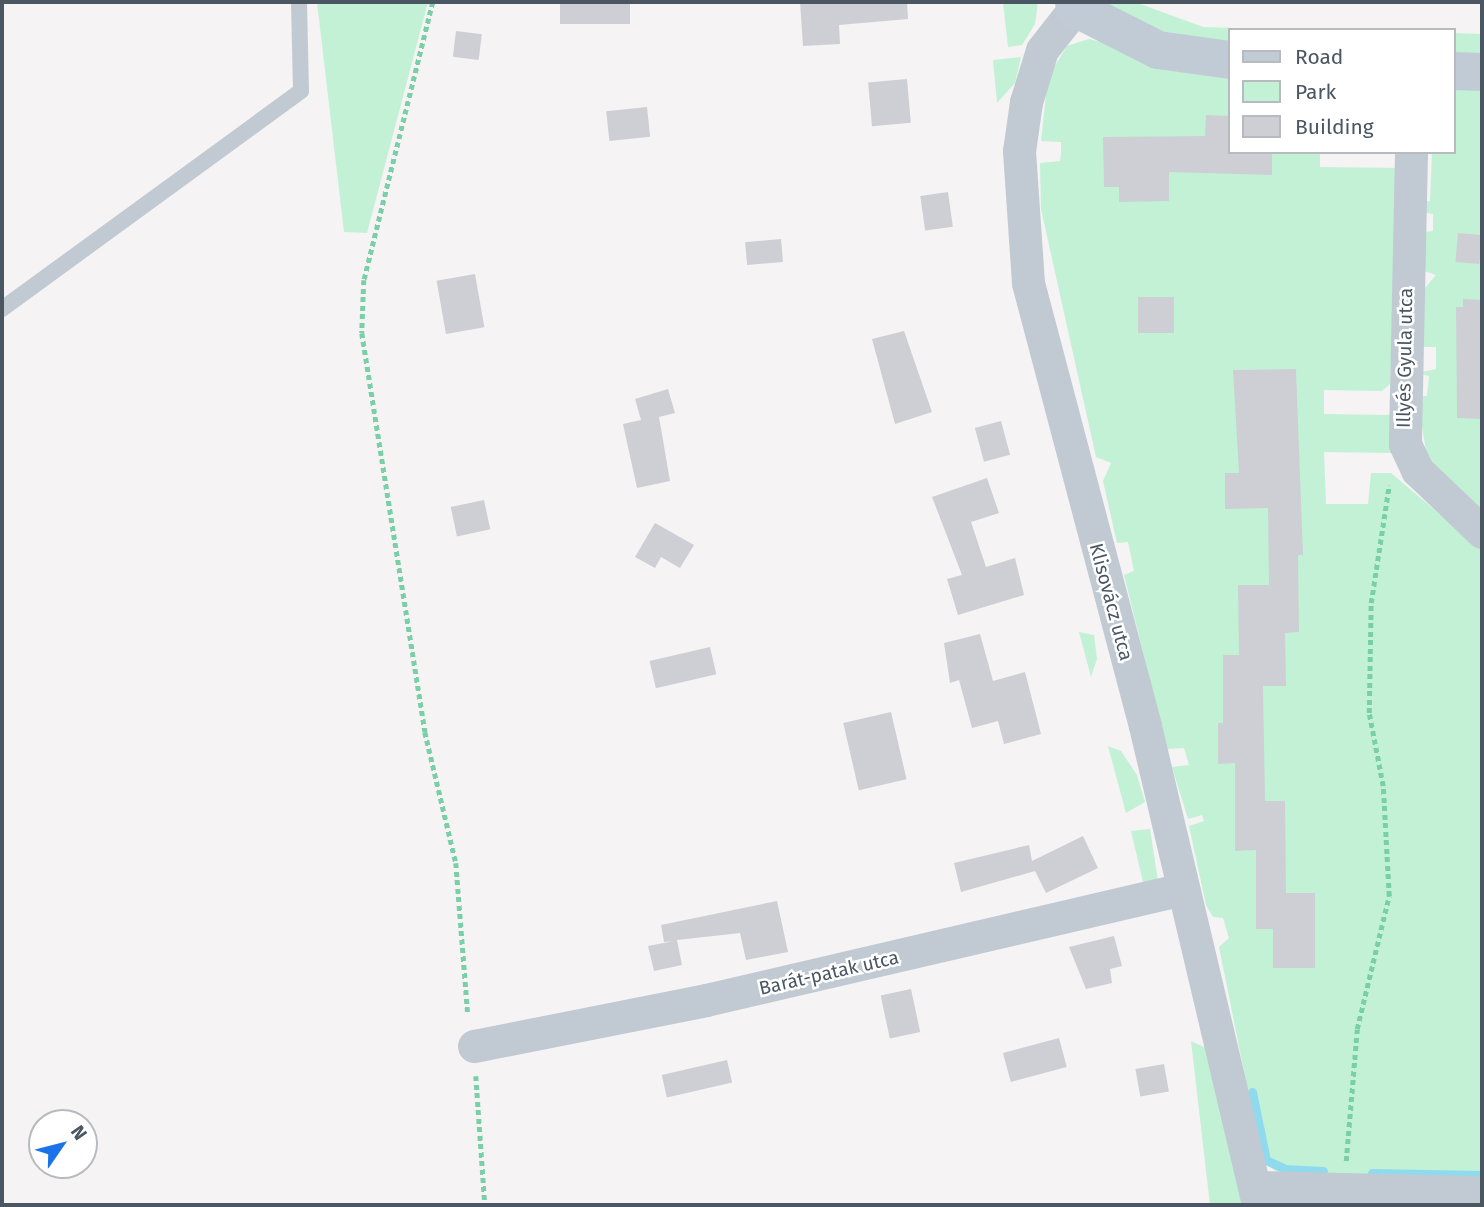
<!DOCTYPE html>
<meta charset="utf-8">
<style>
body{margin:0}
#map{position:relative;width:1484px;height:1207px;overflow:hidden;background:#f5f3f3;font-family:"Fira Sans",sans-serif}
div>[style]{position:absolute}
.green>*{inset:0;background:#c3f1d5;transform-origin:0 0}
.stream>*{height:9px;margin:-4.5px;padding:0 4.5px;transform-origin:4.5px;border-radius:4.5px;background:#90daee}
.building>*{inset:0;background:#cdcfd5;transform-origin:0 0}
.path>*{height:4.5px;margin-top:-2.25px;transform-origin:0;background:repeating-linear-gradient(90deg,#7ad0a6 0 5px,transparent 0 8.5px)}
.lane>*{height:16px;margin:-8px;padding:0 8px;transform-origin:8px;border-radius:8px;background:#c1cad2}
.street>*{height:33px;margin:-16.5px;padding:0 16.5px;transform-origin:16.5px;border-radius:16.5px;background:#c1cad2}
.secondary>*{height:38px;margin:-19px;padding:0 19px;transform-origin:19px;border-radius:19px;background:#c1cbd6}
span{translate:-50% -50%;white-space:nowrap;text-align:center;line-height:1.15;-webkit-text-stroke:5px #fff;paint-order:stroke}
.street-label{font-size:19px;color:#4a5661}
.frame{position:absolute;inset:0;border:4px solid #4a5661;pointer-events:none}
.legend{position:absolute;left:1228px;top:28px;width:228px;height:126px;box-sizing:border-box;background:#fff;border:2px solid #b7bbc0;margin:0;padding:9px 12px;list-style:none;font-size:21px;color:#4a5661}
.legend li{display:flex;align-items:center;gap:14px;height:35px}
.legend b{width:35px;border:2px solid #b7bbc0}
.north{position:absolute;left:28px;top:1109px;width:70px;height:70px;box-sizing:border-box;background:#fff;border:2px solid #b7bbc0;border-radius:50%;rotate:55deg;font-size:19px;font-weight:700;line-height:28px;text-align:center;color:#4a5661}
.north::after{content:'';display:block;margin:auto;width:24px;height:32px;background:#1a73e8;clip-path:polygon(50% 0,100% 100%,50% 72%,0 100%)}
</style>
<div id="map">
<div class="green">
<div style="clip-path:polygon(317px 2px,428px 2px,367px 233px,344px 232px)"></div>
<div style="clip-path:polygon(1003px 2px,1038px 2px,1035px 24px,1022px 45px,1008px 47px)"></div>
<div style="clip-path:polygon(1096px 2px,1135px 2px,1203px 27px,1310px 30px,1230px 30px,1230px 49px,1199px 48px)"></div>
<div style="left:1454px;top:33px;width:28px;height:21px;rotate:2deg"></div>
<div style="clip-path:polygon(1089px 39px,1230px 75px,1230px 152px,1388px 152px,1320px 154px,1320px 167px,1399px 168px,1390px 384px,1382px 391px,1324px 390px,1324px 414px,1390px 415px,1391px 453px,1324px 452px,1326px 504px,1368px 504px,1371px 473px,1391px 473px,1482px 550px,1482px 1183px,1281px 1175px,1262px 1161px,1219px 947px,1229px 938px,1223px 918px,1213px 917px,1206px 905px,1189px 826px,1204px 821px,1202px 815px,1188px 819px,1172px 767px,1189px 765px,1184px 748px,1167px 749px,1124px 575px,1134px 571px,1128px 542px,1117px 543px,1103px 481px,1111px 463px,1096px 457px,1041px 209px,1040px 163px,1060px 161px,1061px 152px,1061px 142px,1041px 141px,1048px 77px,1067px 46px)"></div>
<div style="clip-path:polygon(1021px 57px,1015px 83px,997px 103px,993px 60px)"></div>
<div style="clip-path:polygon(1482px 85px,1482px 515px,1428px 463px,1417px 396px,1427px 396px,1429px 376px,1418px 373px,1436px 369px,1436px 347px,1421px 347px,1420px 294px,1436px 275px,1421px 270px,1424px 232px,1433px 231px,1433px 214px,1421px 212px,1421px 202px,1430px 201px,1432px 152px,1454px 152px,1454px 86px)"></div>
<div style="clip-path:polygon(1079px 632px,1094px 635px,1097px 659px,1091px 677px)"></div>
<div style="clip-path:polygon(1108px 746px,1121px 751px,1137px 775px,1145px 802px,1126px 813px)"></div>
<div style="clip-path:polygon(1150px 829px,1158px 881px,1143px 882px,1131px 831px)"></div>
<div style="clip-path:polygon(1191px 1041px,1215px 1052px,1242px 1205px,1210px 1205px)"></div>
</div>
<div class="stream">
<div style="left:1252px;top:1092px;width:69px;rotate:78.4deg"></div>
<div style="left:1266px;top:1160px;width:21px;rotate:25deg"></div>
<div style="left:1285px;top:1169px;width:38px;rotate:3deg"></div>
<div style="left:1372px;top:1173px;width:110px;rotate:1deg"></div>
</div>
<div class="building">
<div style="left:560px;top:2px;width:70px;height:22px"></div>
<div style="clip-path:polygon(800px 2px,907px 2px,908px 19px,839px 25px,840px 44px,803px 46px)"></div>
<div style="left:456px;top:31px;width:26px;height:26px;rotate:7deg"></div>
<div style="left:907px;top:79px;width:44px;height:39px;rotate:85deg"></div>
<div style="left:647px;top:107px;width:30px;height:41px;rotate:84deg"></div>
<div style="clip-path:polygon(1206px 115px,1230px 116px,1230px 152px,1272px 152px,1272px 175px,1169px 172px,1169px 201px,1119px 202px,1119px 187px,1104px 187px,1103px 137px,1205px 136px)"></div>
<div style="left:948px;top:192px;width:35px;height:28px;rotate:82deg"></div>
<div style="left:1458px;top:233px;width:24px;height:29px;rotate:5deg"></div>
<div style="left:781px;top:239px;width:23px;height:36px;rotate:85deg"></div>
<div style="left:475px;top:274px;width:54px;height:39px;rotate:80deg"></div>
<div style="left:1174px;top:297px;width:36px;height:36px;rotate:90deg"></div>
<div style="clip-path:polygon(1463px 299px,1482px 300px,1482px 419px,1457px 418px,1456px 307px,1463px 307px)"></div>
<div style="clip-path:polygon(904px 331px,932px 412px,895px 424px,872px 339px)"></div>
<div style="clip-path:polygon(1296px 369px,1303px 555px,1298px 555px,1299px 632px,1285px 633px,1286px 686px,1263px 686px,1265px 801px,1285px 801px,1286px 893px,1315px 893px,1315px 968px,1273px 968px,1273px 929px,1256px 929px,1256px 850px,1235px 851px,1235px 763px,1218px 764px,1218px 723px,1223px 723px,1223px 655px,1239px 655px,1238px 585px,1269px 585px,1268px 508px,1225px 509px,1225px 473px,1239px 473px,1233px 370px)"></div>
<div style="clip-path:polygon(668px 389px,675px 413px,659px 417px,670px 481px,637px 488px,623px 424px,641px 420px,635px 399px)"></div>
<div style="left:1001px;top:421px;width:35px;height:27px;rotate:75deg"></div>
<div style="clip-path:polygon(987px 478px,999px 513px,971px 522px,986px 567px,1015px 558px,1024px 595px,958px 615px,947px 579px,962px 575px,932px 497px)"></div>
<div style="left:484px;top:500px;width:30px;height:34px;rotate:78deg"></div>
<div style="clip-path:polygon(655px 523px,694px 545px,680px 568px,661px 557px,655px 568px,635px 557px)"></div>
<div style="clip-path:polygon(980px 634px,993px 681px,1025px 672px,1041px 734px,1004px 744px,998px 721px,972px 728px,959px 680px,950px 683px,944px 643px)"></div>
<div style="left:710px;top:647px;width:28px;height:62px;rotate:77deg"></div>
<div style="left:891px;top:712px;width:69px;height:49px;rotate:77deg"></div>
<div style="clip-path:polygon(1083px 836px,1098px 868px,1046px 893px,1035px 871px,961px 892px,954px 863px,1029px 845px,1032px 861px)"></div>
<div style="clip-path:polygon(777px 901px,788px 952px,746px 960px,740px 933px,677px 940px,682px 965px,654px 971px,648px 946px,674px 941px,664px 942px,661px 925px)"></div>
<div style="clip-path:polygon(1114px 936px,1122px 966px,1110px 969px,1112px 983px,1086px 989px,1069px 947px)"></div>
<div style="left:911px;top:989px;width:44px;height:31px;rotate:78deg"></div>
<div style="left:1059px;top:1038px;width:30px;height:58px;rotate:75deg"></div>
<div style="left:727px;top:1060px;width:23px;height:67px;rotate:77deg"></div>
<div style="left:1164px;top:1064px;width:28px;height:29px;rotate:80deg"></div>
</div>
<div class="path">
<div style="left:433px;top:2px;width:286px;rotate:103.9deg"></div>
<div style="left:364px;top:280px;width:53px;rotate:92.2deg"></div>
<div style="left:362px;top:333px;width:404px;rotate:81deg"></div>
<div style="left:425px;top:732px;width:135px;rotate:76.7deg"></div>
<div style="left:456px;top:863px;width:153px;rotate:85.5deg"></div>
<div style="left:476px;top:1076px;width:129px;rotate:86deg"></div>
<div style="left:1346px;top:1161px;width:132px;rotate:-85.2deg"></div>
<div style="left:1357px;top:1029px;width:137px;rotate:-76.5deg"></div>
<div style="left:1389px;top:896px;width:110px;rotate:-93.1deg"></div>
<div style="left:1383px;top:786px;width:74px;rotate:-100.9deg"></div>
<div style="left:1369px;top:713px;width:110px;rotate:-89deg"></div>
<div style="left:1371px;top:603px;width:119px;rotate:-81.3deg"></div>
</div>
<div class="lane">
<div style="left:2px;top:309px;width:370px;rotate:-36.1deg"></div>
<div style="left:301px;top:91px;width:89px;rotate:-91.3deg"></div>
</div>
<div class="street">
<div style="left:1071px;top:2px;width:7px;rotate:56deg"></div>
<div style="left:1075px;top:8px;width:53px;rotate:128.2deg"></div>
<div style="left:1042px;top:50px;width:54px;rotate:107.1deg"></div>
<div style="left:1026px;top:102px;width:49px;rotate:98.1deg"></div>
<div style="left:1019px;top:151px;width:132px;rotate:86.1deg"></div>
<div style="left:1028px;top:283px;width:458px;rotate:75.2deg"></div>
<div style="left:1145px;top:726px;width:492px;rotate:76.7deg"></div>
<div style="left:1411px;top:152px;width:292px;rotate:91.2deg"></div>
<div style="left:1405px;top:444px;width:29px;rotate:65deg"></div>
<div style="left:1417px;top:470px;width:90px;rotate:43.6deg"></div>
<div style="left:474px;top:1046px;width:237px;rotate:-11.2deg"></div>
<div style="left:706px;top:1000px;width:490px;rotate:-13.1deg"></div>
<div style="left:1256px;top:1187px;width:226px;rotate:1.3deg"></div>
</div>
<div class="secondary">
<div style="left:1075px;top:8px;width:93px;rotate:26.8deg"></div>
<div style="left:1158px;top:50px;width:73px;rotate:7.9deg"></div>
<div style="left:1454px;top:71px;width:28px;rotate:2deg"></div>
</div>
<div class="street-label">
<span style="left:1405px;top:358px;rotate:-89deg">Illyés Gyula utca</span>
<span style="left:1111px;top:602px;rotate:75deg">Klisovácz utca</span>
<span style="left:829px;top:973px;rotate:-13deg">Barát-patak utca</span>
</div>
<div class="frame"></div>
<ul class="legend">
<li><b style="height:9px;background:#c1cbd6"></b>Road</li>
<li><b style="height:19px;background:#c3f1d5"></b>Park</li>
<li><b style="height:19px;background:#cdcfd5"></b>Building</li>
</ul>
<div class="north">N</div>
</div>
